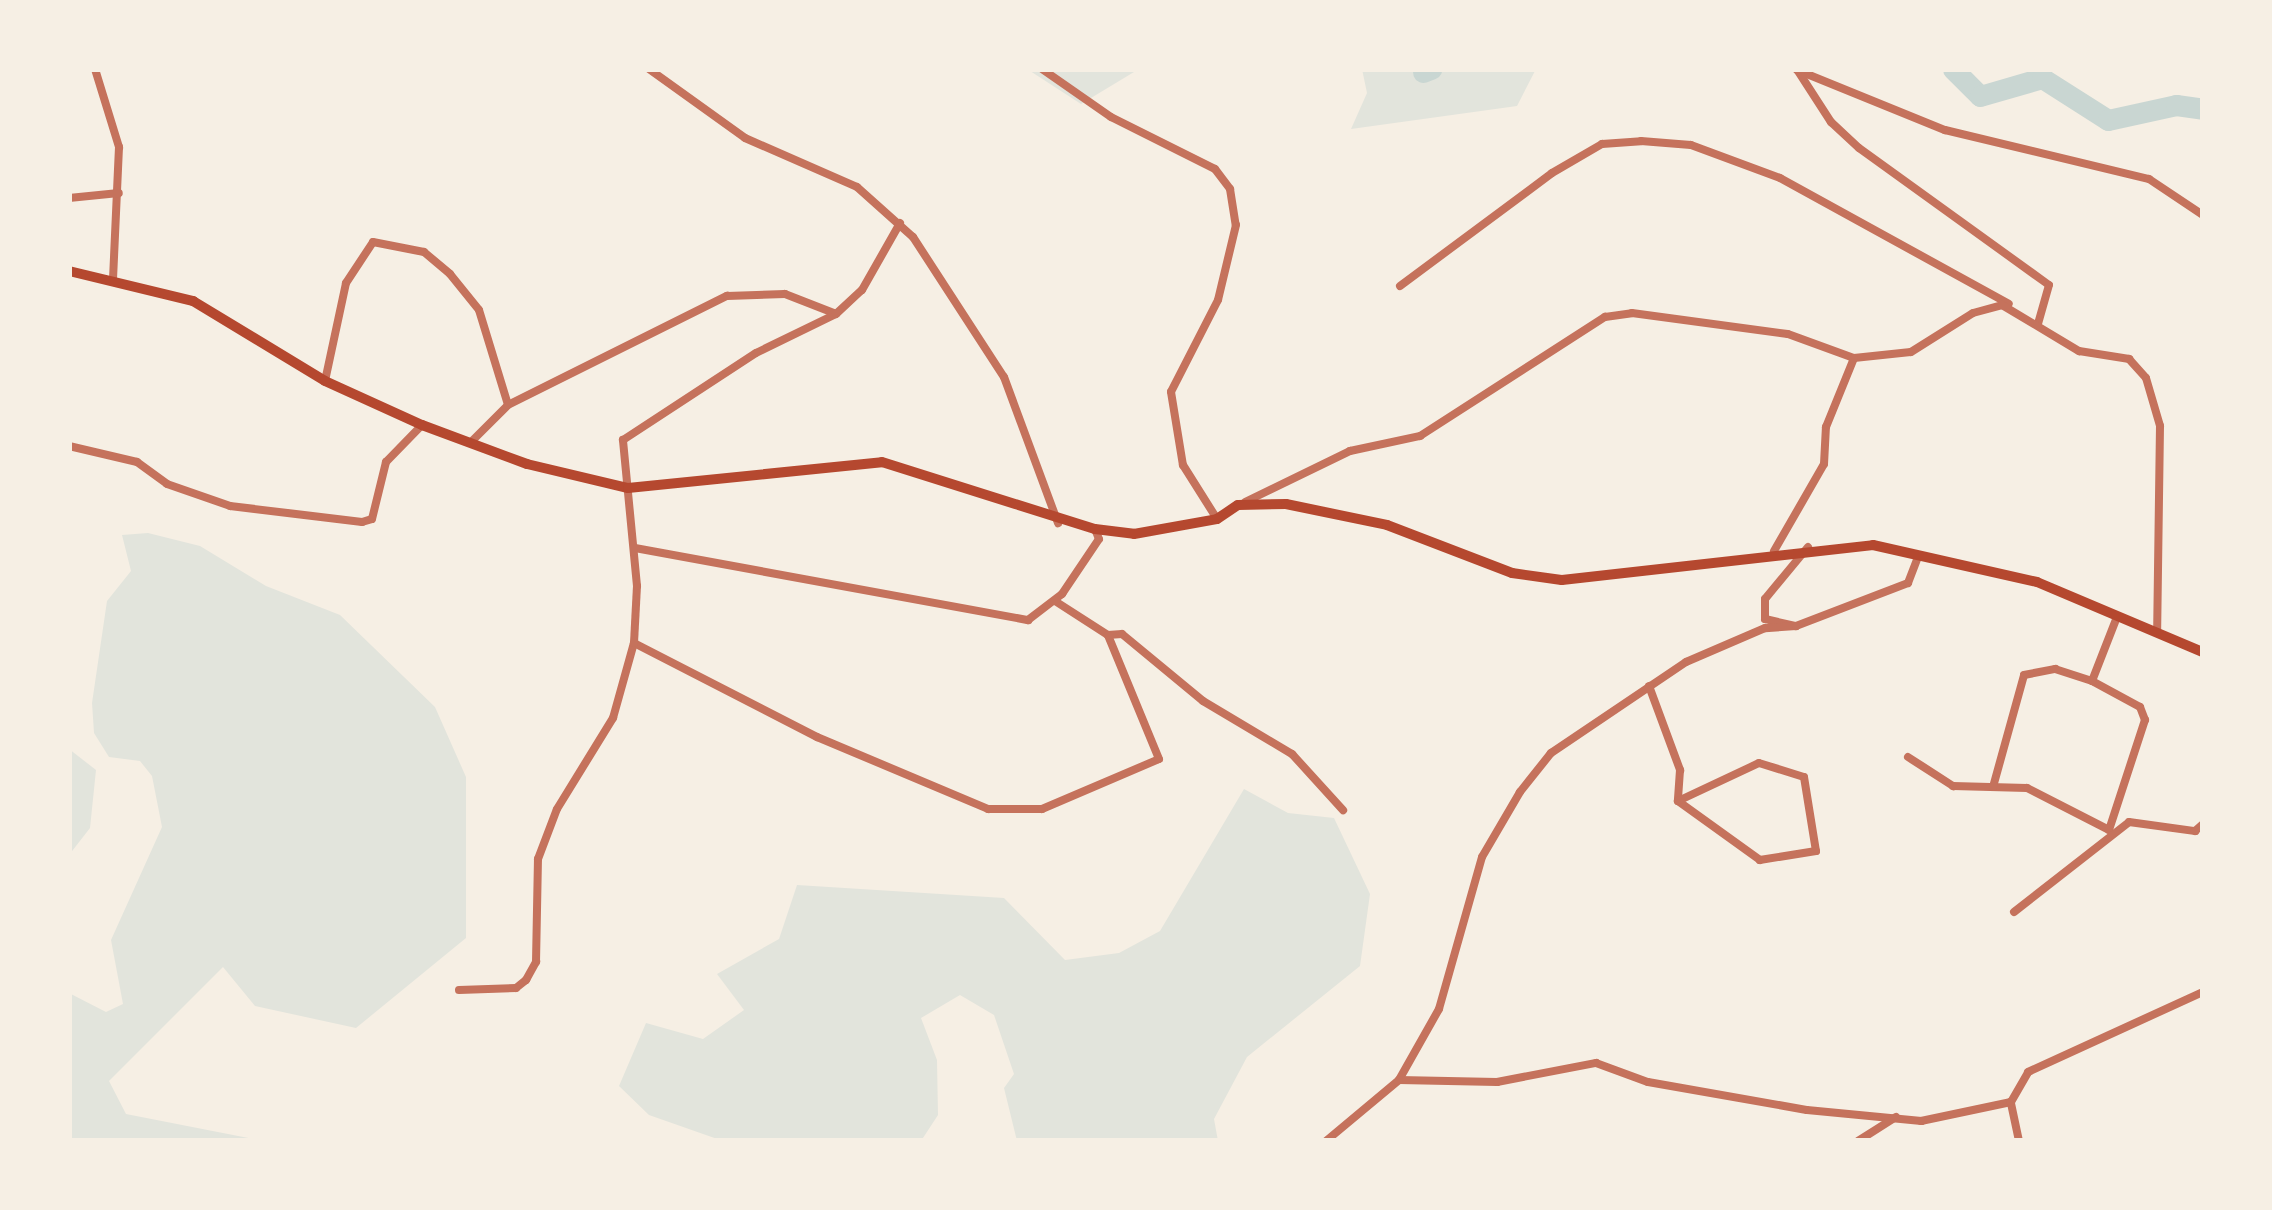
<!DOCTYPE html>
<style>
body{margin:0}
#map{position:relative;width:2272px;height:1210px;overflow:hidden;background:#f6efe4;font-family:"DM Sans",sans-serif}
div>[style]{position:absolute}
.green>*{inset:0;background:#e2e4dc}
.river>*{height:21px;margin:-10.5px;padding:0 10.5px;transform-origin:10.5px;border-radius:10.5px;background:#c9d6d2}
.minor>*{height:8px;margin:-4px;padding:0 4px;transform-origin:4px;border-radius:4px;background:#c5725c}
.secondary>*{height:10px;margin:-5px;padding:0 5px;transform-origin:5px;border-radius:5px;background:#b5482f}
span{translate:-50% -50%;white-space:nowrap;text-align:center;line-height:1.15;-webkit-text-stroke:12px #f6efe4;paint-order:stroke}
.frame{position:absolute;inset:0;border:72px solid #f6efe4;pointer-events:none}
</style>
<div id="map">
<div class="green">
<div style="clip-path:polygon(1027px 69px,1139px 69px,1081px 104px)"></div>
<div style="clip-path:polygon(1362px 69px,1536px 69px,1517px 106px,1351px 129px,1367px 93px)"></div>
<div style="clip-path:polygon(148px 533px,200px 546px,266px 586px,340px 615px,435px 707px,466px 777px,466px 938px,356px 1028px,255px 1006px,223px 967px,109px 1081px,126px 1114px,264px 1141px,69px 1141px,69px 993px,106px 1012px,123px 1004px,111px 940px,162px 827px,152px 776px,140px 761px,109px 757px,94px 733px,92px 703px,107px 601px,131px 571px,122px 535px)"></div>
<div style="clip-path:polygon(69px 749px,96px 770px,90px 828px,69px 855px)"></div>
<div style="clip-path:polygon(1244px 789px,1288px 813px,1334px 818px,1370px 894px,1360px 966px,1247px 1057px,1214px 1119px,1218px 1141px,1017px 1141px,1004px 1088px,1014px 1074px,994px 1015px,960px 995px,921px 1018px,937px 1060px,938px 1115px,921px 1141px,723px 1141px,649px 1115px,619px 1086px,646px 1023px,703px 1039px,744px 1010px,717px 974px,779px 939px,797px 885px,1004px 898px,1065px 960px,1119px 953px,1160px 931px)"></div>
</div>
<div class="river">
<div style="left:1953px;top:69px;width:38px;rotate:45deg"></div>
<div style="left:1980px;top:96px;width:65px;rotate:-16.2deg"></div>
<div style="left:2042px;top:78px;width:78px;rotate:32.5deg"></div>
<div style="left:2108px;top:120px;width:70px;rotate:-12.4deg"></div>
<div style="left:2176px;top:105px;width:27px;rotate:8deg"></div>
<div style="left:1423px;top:72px;width:9px;rotate:-21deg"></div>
</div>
<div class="minor">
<div style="left:95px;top:69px;width:82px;rotate:72.9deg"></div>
<div style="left:119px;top:147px;width:133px;rotate:92.6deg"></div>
<div style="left:649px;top:69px;width:118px;rotate:35.7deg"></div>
<div style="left:745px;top:138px;width:122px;rotate:23.6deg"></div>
<div style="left:857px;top:187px;width:75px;rotate:41.8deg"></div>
<div style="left:913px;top:237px;width:167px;rotate:57deg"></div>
<div style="left:1004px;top:377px;width:156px;rotate:69.7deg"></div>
<div style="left:1042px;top:69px;width:84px;rotate:34.8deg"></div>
<div style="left:1111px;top:117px;width:116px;rotate:26.6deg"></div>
<div style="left:1215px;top:169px;width:25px;rotate:53deg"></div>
<div style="left:1230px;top:189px;width:36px;rotate:81deg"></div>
<div style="left:1236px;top:225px;width:77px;rotate:103.5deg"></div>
<div style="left:1218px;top:300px;width:103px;rotate:117.1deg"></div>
<div style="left:1171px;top:392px;width:74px;rotate:80.7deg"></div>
<div style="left:1183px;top:465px;width:64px;rotate:57.8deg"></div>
<div style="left:1797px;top:70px;width:160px;rotate:22.1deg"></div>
<div style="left:1945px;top:130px;width:210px;rotate:13.5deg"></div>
<div style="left:2149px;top:179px;width:65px;rotate:33.7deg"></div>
<div style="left:1798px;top:71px;width:61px;rotate:57.1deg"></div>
<div style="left:1831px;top:122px;width:38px;rotate:43deg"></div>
<div style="left:1859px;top:148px;width:234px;rotate:35.8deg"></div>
<div style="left:2049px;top:285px;width:41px;rotate:105.8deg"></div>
<div style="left:69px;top:198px;width:50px;rotate:-5.7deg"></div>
<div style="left:1400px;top:286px;width:189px;rotate:-36.6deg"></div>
<div style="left:1552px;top:173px;width:58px;rotate:-30.1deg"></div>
<div style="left:1602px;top:144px;width:39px;rotate:-4deg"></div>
<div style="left:1641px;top:141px;width:50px;rotate:4.6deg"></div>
<div style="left:1691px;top:145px;width:95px;rotate:20.3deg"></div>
<div style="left:1780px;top:178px;width:261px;rotate:28.8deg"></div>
<div style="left:325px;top:381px;width:100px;rotate:-77.9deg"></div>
<div style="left:346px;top:283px;width:49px;rotate:-56.6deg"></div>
<div style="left:373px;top:242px;width:52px;rotate:11.1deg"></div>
<div style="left:424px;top:252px;width:34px;rotate:40deg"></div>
<div style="left:450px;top:274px;width:46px;rotate:51.1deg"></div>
<div style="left:479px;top:310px;width:99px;rotate:73deg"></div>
<div style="left:471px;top:442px;width:52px;rotate:-45deg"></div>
<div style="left:508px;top:405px;width:245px;rotate:-26.5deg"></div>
<div style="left:727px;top:296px;width:58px;rotate:-2deg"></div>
<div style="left:785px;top:294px;width:53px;rotate:21.2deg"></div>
<div style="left:69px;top:446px;width:70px;rotate:13.2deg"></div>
<div style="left:137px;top:462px;width:37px;rotate:36deg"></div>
<div style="left:167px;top:484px;width:67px;rotate:19.2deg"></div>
<div style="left:230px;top:506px;width:133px;rotate:6.9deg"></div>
<div style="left:362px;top:522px;width:10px;rotate:-17deg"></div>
<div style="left:372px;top:519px;width:59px;rotate:-76.2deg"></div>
<div style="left:386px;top:462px;width:52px;rotate:-45.8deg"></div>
<div style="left:1245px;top:502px;width:117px;rotate:-25.9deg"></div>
<div style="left:1350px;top:451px;width:72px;rotate:-12.1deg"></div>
<div style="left:1420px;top:436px;width:220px;rotate:-32.8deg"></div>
<div style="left:1605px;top:317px;width:27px;rotate:-8deg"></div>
<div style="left:1632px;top:313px;width:157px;rotate:7.7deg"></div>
<div style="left:1788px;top:334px;width:70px;rotate:20deg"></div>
<div style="left:1854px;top:358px;width:57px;rotate:-6deg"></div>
<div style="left:1911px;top:352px;width:73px;rotate:-32.2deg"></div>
<div style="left:1973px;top:313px;width:30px;rotate:-15deg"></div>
<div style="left:2002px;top:305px;width:90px;rotate:30.9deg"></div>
<div style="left:2079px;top:351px;width:51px;rotate:9.1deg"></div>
<div style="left:2129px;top:359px;width:25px;rotate:48deg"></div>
<div style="left:2146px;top:378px;width:50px;rotate:73.7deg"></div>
<div style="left:2160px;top:426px;width:204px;rotate:90.8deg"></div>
<div style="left:1808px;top:547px;width:67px;rotate:129.6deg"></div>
<div style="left:1765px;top:599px;width:20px;rotate:90deg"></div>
<div style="left:1765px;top:619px;width:32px;rotate:13deg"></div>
<div style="left:1796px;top:626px;width:31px;rotate:176deg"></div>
<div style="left:1765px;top:628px;width:86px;rotate:156.7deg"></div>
<div style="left:1686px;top:662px;width:163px;rotate:146deg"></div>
<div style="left:1551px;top:753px;width:50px;rotate:128.5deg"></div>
<div style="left:1520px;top:792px;width:75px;rotate:120.3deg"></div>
<div style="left:1482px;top:857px;width:158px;rotate:105.8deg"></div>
<div style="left:1439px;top:1009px;width:81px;rotate:119.4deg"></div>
<div style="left:1399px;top:1080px;width:98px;rotate:1.2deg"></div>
<div style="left:1497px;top:1082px;width:101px;rotate:-10.9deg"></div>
<div style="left:1596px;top:1063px;width:55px;rotate:20.1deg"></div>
<div style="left:1648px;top:1082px;width:161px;rotate:10deg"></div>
<div style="left:1807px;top:1110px;width:115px;rotate:5.5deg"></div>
<div style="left:1921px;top:1121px;width:92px;rotate:-11.9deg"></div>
<div style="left:635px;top:548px;width:400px;rotate:10.4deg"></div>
<div style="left:1028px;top:620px;width:43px;rotate:-37.4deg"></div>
<div style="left:1062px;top:594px;width:66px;rotate:-56.1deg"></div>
<div style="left:1099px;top:539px;width:11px;rotate:-112deg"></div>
<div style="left:1774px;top:551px;width:100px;rotate:-60.1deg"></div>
<div style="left:1824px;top:464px;width:37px;rotate:-87deg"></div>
<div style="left:1826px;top:427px;width:74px;rotate:-67.9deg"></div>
<div style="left:1055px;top:601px;width:63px;rotate:32.7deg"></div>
<div style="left:1108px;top:635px;width:14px;rotate:-4deg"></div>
<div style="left:1122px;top:634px;width:105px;rotate:39.6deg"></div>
<div style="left:1203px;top:701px;width:104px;rotate:30.8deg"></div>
<div style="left:1292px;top:754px;width:76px;rotate:47.7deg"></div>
<div style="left:1796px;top:626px;width:120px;rotate:-21deg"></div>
<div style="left:1908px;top:583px;width:28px;rotate:-69deg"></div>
<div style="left:634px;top:643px;width:206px;rotate:27.2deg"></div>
<div style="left:817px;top:737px;width:186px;rotate:22.8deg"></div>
<div style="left:988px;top:809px;width:54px"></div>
<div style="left:1042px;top:809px;width:127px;rotate:-23.1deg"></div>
<div style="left:1159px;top:759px;width:134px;rotate:-112.4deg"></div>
<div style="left:1649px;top:686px;width:90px;rotate:69.7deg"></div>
<div style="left:1680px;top:770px;width:31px;rotate:94deg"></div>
<div style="left:1908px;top:757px;width:54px;rotate:32.8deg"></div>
<div style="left:1953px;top:786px;width:74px;rotate:1.5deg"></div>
<div style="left:2027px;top:788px;width:92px;rotate:27.1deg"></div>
<div style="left:2109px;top:830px;width:116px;rotate:-71.9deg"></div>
<div style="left:2145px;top:720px;width:14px;rotate:-111deg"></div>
<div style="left:2140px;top:707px;width:55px;rotate:-151.6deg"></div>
<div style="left:2092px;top:681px;width:69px;rotate:-68.7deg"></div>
<div style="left:1759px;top:763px;width:47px;rotate:17.3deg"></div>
<div style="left:1804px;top:777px;width:75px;rotate:80.8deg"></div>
<div style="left:1816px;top:851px;width:57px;rotate:170.9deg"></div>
<div style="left:1760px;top:860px;width:101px;rotate:-144.3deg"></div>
<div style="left:1678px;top:801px;width:89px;rotate:-25.1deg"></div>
<div style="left:1993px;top:787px;width:116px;rotate:-74.5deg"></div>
<div style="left:2024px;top:675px;width:32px;rotate:-11deg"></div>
<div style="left:2055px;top:669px;width:39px;rotate:18deg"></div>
<div style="left:2014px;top:912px;width:146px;rotate:-38deg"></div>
<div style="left:2129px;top:822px;width:67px;rotate:7.8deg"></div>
<div style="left:2195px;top:831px;width:11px;rotate:-41deg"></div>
<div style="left:459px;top:990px;width:57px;rotate:-2deg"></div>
<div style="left:516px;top:988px;width:13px;rotate:-39deg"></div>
<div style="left:526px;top:980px;width:21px;rotate:-61deg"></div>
<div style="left:536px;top:962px;width:103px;rotate:-88.9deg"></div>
<div style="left:538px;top:859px;width:53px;rotate:-69.2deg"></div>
<div style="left:557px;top:809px;width:107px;rotate:-58.4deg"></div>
<div style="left:613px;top:718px;width:78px;rotate:-74.4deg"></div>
<div style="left:634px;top:643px;width:57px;rotate:-87deg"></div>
<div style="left:637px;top:586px;width:147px;rotate:-95.5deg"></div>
<div style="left:623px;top:440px;width:159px;rotate:-33.2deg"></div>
<div style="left:756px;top:353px;width:89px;rotate:-26deg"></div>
<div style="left:836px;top:314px;width:35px;rotate:-43deg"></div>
<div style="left:862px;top:290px;width:77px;rotate:-60.4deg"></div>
<div style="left:1326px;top:1141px;width:95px;rotate:-39.9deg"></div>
<div style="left:1858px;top:1141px;width:45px;rotate:-32.3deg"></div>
<div style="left:2019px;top:1141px;width:40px;rotate:-102deg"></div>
<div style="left:2011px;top:1102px;width:34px;rotate:-60deg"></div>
<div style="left:2028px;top:1072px;width:192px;rotate:-24.6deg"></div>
</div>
<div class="secondary">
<div style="left:69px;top:271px;width:128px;rotate:13.6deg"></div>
<div style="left:193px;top:301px;width:154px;rotate:31.2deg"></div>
<div style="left:325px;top:381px;width:107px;rotate:24.4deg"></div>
<div style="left:422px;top:425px;width:112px;rotate:20.4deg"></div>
<div style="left:527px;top:464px;width:104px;rotate:13.4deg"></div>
<div style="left:628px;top:488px;width:255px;rotate:-5.8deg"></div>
<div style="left:882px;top:462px;width:223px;rotate:17.5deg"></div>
<div style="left:1095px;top:529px;width:39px;rotate:7deg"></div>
<div style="left:1134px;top:534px;width:84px;rotate:-10.2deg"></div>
<div style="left:1217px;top:519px;width:25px;rotate:-34deg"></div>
<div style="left:1238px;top:505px;width:48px;rotate:-1.2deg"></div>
<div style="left:1286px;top:504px;width:103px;rotate:11.7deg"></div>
<div style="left:1387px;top:525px;width:134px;rotate:21deg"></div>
<div style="left:1512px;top:573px;width:50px;rotate:8deg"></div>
<div style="left:1562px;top:580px;width:313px;rotate:-6.4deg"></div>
<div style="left:1873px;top:545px;width:168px;rotate:12.7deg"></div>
<div style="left:2037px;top:582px;width:180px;rotate:22.9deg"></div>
</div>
<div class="frame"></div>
</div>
